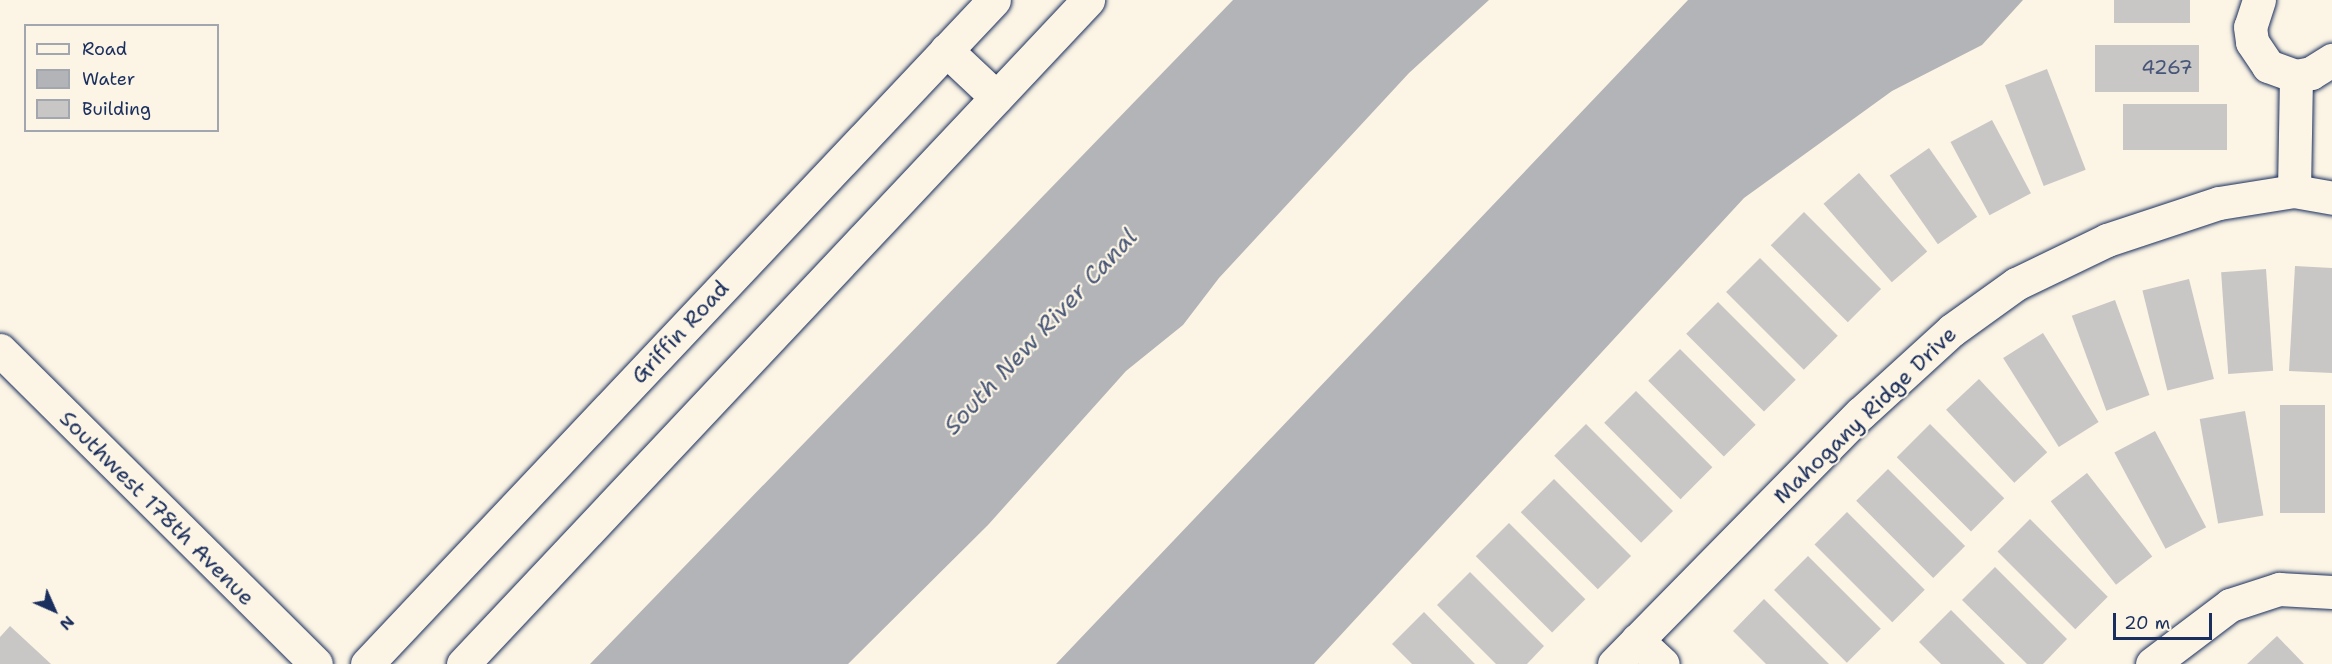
<!DOCTYPE html>
<style>
body{margin:0}
#map{position:relative;width:2332px;height:664px;overflow:hidden;background:#fcf5e5;font-family:"Shantell Sans",sans-serif}
div>[style]{position:absolute}
.water>*{inset:0;background:#b2b4b8}
.building>*{inset:0;background:#c8c7c6;transform-origin:0 0}
.roads{filter:drop-shadow(0 0 2px #1b2f5e) drop-shadow(0 0 2px #1b2f5e)}
.minor>*{height:33px;margin:-16.5px;padding:0 16.5px;transform-origin:16.5px;border-radius:16.5px;background:#fcf5e5}
.primary>*{height:33px;margin:-16.5px;padding:0 16.5px;transform-origin:16.5px;border-radius:16.5px;background:#fcf5e5}
span{translate:-50% -50%;white-space:nowrap;text-align:center;line-height:1.15;-webkit-text-stroke:4.5px #fcf5e5;paint-order:stroke}
.number-label{font-size:20px;color:#465578}
.number-label span{-webkit-text-stroke-width:0}
.street-label{font-size:22px;color:#1b2f5e}
.water-label{font-size:24px;color:#485779;font-style:italic}
.legend{position:absolute;left:24px;top:24px;width:195px;height:108px;box-sizing:border-box;background:#fcf5e5;border:2px solid #a2a6af;margin:0;padding:8px 10px;list-style:none;font-size:18px;color:#1b2f5e}
.legend li{display:flex;align-items:center;gap:12px;height:30px}
.legend b{width:30px;border:2px solid #a2a6af}
.north{position:absolute;left:24px;top:580px;width:60px;height:60px;-webkit-text-stroke:4px #fcf5e5;paint-order:stroke;rotate:135deg;font-size:16px;font-weight:700;line-height:24px;text-align:center;color:#1b2f5e}
.north::after{content:'';display:block;margin:auto;width:21px;height:27px;background:#1b2f5e;clip-path:polygon(50% 0,100% 100%,50% 72%,0 100%)}
.scale{position:absolute;left:2113px;top:613px;width:99px;height:27px;box-sizing:border-box;border:3px solid #1b2f5e;border-top:0;padding-left:8px;font-size:18px;line-height:21px;white-space:nowrap;color:#1b2f5e;-webkit-text-stroke:4px #fcf5e5;paint-order:stroke}
</style>
<div id="map">
<div class="water">
<div style="clip-path:polygon(1233px 0,1489px 0,1409px 73px,1219px 278px,1183px 325px,1126px 371px,988px 525px,848px 664px,590px 664px)"></div>
<div style="clip-path:polygon(1688px 0,2023px 0,1982px 45px,1892px 91px,1744px 198px,1314px 664px,1056px 664px)"></div>
</div>
<div class="building">
<div style="left:2114px;top:0;width:76px;height:23px"></div>
<div style="left:2095px;top:45px;width:104px;height:47px"></div>
<div style="left:2047px;top:69px;width:108px;height:45px;rotate:69deg"></div>
<div style="left:2227px;top:104px;width:46px;height:104px;rotate:90deg"></div>
<div style="left:1992px;top:120px;width:83px;height:47px;rotate:62deg"></div>
<div style="left:1929px;top:148px;width:84px;height:48px;rotate:55deg"></div>
<div style="left:1859px;top:173px;width:104px;height:47px;rotate:49deg"></div>
<div style="left:1804px;top:212px;width:109px;height:47px;rotate:45deg"></div>
<div style="left:1760px;top:258px;width:110px;height:48px;rotate:45deg"></div>
<div style="clip-path:polygon(2295px 266px,2332px 268px,2332px 373px,2289px 371px)"></div>
<div style="left:2266px;top:269px;width:102px;height:45px;rotate:86deg"></div>
<div style="left:2189px;top:279px;width:103px;height:48px;rotate:76deg"></div>
<div style="left:2115px;top:300px;width:101px;height:46px;rotate:70deg"></div>
<div style="left:1718px;top:302px;width:110px;height:45px;rotate:45deg"></div>
<div style="left:2043px;top:333px;width:105px;height:47px;rotate:58deg"></div>
<div style="left:1680px;top:349px;width:107px;height:45px;rotate:45deg"></div>
<div style="left:1979px;top:379px;width:100px;height:45px;rotate:47deg"></div>
<div style="left:1636px;top:391px;width:108px;height:45px;rotate:45deg"></div>
<div style="left:2280px;top:405px;width:45px;height:108px"></div>
<div style="left:2245px;top:411px;width:106px;height:46px;rotate:80deg"></div>
<div style="left:1586px;top:424px;width:123px;height:45px;rotate:45deg"></div>
<div style="left:1930px;top:424px;width:105px;height:47px;rotate:45deg"></div>
<div style="left:2155px;top:431px;width:109px;height:46px;rotate:62deg"></div>
<div style="left:1888px;top:469px;width:109px;height:45px;rotate:45deg"></div>
<div style="left:2087px;top:473px;width:106px;height:46px;rotate:52deg"></div>
<div style="left:1554px;top:479px;width:109px;height:47px;rotate:45deg"></div>
<div style="left:1847px;top:512px;width:110px;height:46px;rotate:45deg"></div>
<div style="left:2030px;top:519px;width:110px;height:46px;rotate:45deg"></div>
<div style="left:1509px;top:523px;width:108px;height:47px;rotate:45deg"></div>
<div style="left:1808px;top:556px;width:103px;height:48px;rotate:45deg"></div>
<div style="clip-path:polygon(1995px 567px,2067px 639px,2043px 664px,2027px 664px,1962px 600px)"></div>
<div style="clip-path:polygon(1470px 572px,1544px 646px,1527px 664px,1496px 664px,1437px 605px)"></div>
<div style="clip-path:polygon(1764px 599px,1829px 664px,1766px 664px,1733px 631px)"></div>
<div style="clip-path:polygon(1951px 610px,2005px 664px,1941px 664px,1919px 642px)"></div>
<div style="clip-path:polygon(1424px 612px,1475px 664px,1412px 664px,1392px 644px)"></div>
<div style="clip-path:polygon(10px 626px,51px 664px,0 664px,0 637px)"></div>
<div style="clip-path:polygon(2277px 636px,2304px 664px,2247px 664px)"></div>
</div>
<div class="roads">
<div class="minor">
<div style="left:2259px;top:0;width:28px;rotate:108deg"></div>
<div style="left:2250px;top:27px;width:15px;rotate:82deg"></div>
<div style="left:2252px;top:42px;width:29px;rotate:56deg"></div>
<div style="left:2268px;top:66px;width:30px;rotate:20deg"></div>
<div style="left:2296px;top:76px;width:15px;rotate:-11deg"></div>
<div style="left:2311px;top:73px;width:25px;rotate:-32deg"></div>
<div style="left:2294px;top:191px;width:115px;rotate:-89deg"></div>
<div style="left:0;top:350px;width:445px;rotate:44.8deg"></div>
<div style="left:1637px;top:640px;width:35px;rotate:43deg"></div>
<div style="left:1614px;top:664px;width:352px;rotate:-45.5deg"></div>
<div style="left:1861px;top:413px;width:123px;rotate:-42.4deg"></div>
<div style="left:1952px;top:330px;width:79px;rotate:-35.7deg"></div>
<div style="left:2016px;top:284px;width:101px;rotate:-25.8deg"></div>
<div style="left:2107px;top:240px;width:118px;rotate:-18.3deg"></div>
<div style="left:2219px;top:203px;width:76px;rotate:-9.1deg"></div>
<div style="left:2294px;top:191px;width:39px;rotate:10deg"></div>
<div style="left:2152px;top:664px;width:98px;rotate:-37.1deg"></div>
<div style="left:2230px;top:605px;width:52px;rotate:-18.1deg"></div>
<div style="left:2279px;top:589px;width:53px;rotate:3.2deg"></div>
</div>
<div class="primary">
<div style="left:946px;top:50px;width:69px;rotate:43.2deg"></div>
<div style="left:367px;top:664px;width:913px;rotate:-46.64deg"></div>
<div style="left:463px;top:664px;width:912px;rotate:-46.73deg"></div>
</div>
</div>
<div class="number-label">
<span style="left:2167px;top:67px">4267</span>
</div>
<div class="street-label">
<span style="left:680px;top:332px;rotate:-47deg">Griffin Road</span>
<span style="left:1865px;top:415px;rotate:-44deg">Mahogany Ridge Drive</span>
<span style="left:157px;top:508px;rotate:45deg">Southwest 178th Avenue</span>
</div>
<div class="water-label">
<span style="left:1041px;top:332px;rotate:-47deg">South New River Canal</span>
</div>
<ul class="legend">
<li><b style="height:8px;background:#fcf5e5"></b>Road</li>
<li><b style="height:16px;background:#b2b4b8"></b>Water</li>
<li><b style="height:16px;background:#c8c7c6"></b>Building</li>
</ul>
<div class="north">N</div>
<div class="scale">20 m</div>
</div>
